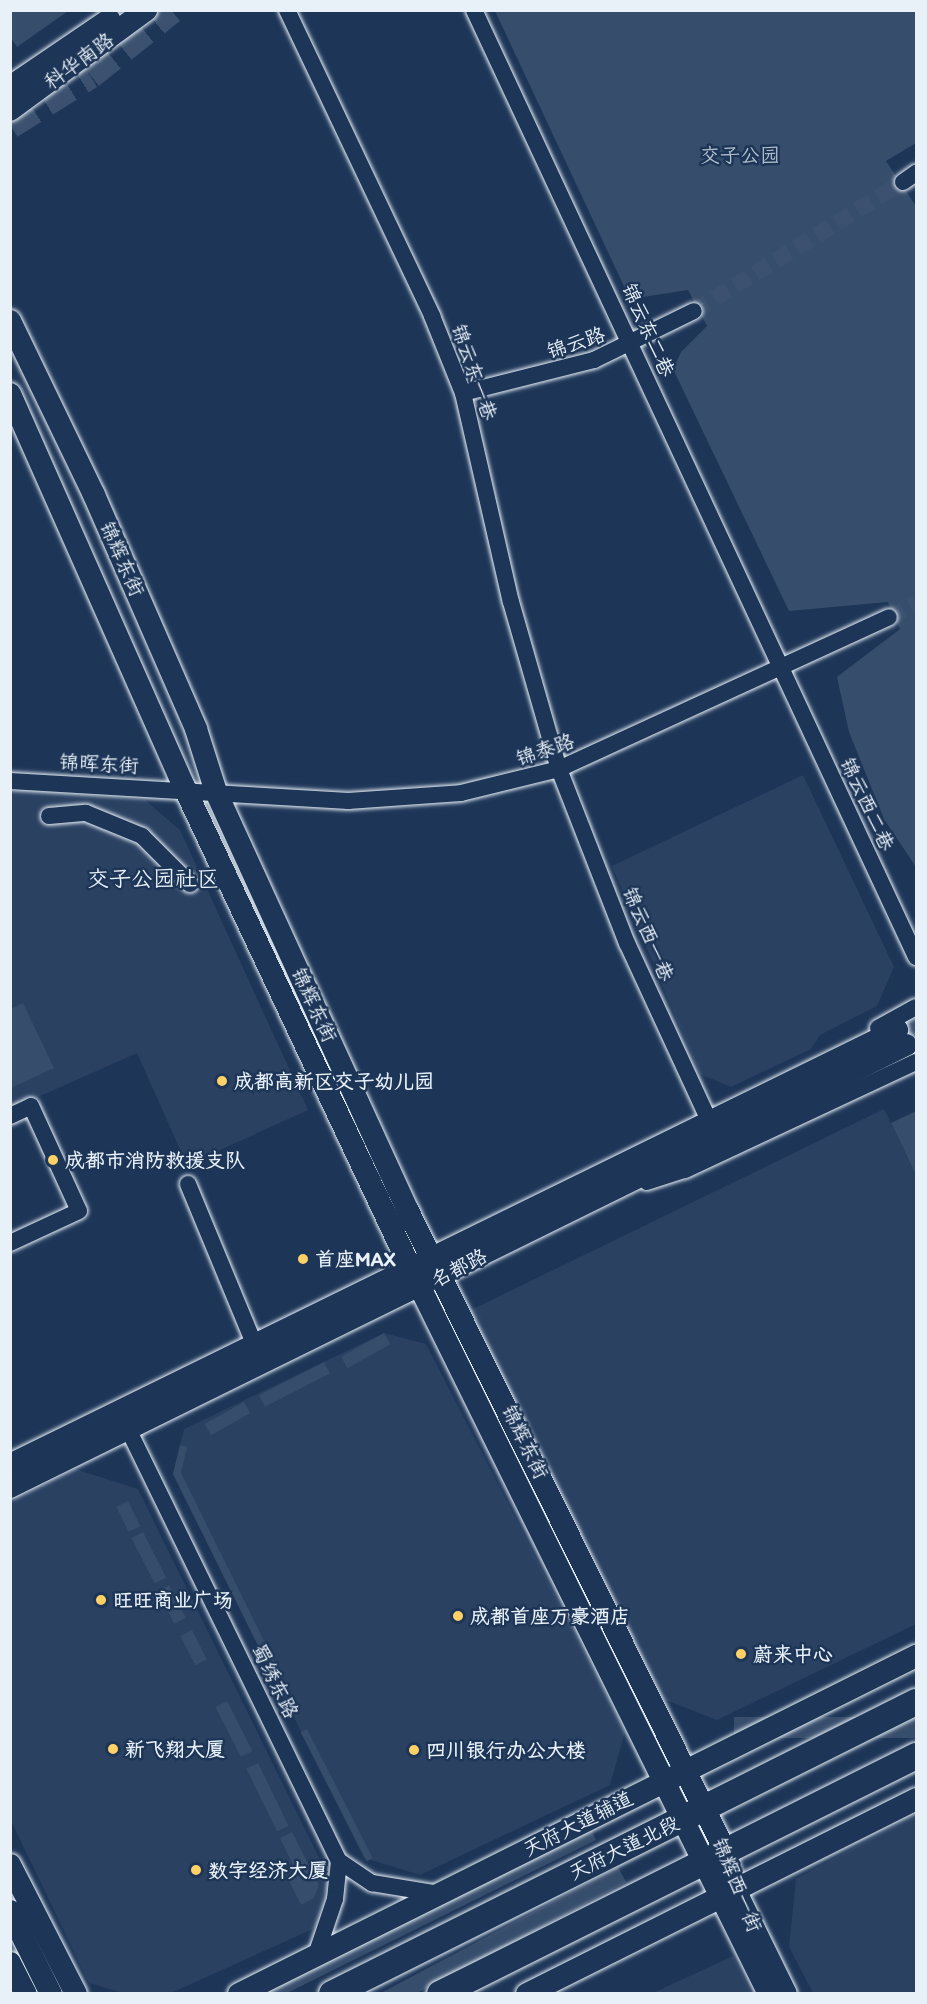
<!DOCTYPE html>
<meta charset="utf-8">
<style>
body{margin:0}
#map{position:relative;width:927px;height:2004px;overflow:hidden;background:#1d3557;font-family:Itim,"LXGW WenKai TC",sans-serif}
div>[style]{position:absolute}
.built>*{inset:0;background:#2a4162}
.green>*{inset:0;background:#374d6c;transform-origin:0 0}
.street-tunnel>*{height:16px;margin-top:-8px;transform-origin:0;background:repeating-linear-gradient(90deg,#3b516f 0 16px,transparent 0 24px)}
.secondary-tunnel>*{height:22px;margin-top:-11px;transform-origin:0;background:repeating-linear-gradient(90deg,#3b516f 0 22px,transparent 0 33px)}
.highway-tunnel>*{height:28px;margin-top:-14px;transform-origin:0;background:repeating-linear-gradient(90deg,#3b516f 0 28px,transparent 0 42px)}
.roads{filter:drop-shadow(0 0 2px #e8f1f8) drop-shadow(0 0 2px #e8f1f8)}
.street>*{height:16px;margin:-8px;padding:0 8px;transform-origin:8px;border-radius:8px;background:#1d3557}
.secondary>*{height:22px;margin:-11px;padding:0 11px;transform-origin:11px;border-radius:11px;background:#1d3557}
.primary>*{height:26px;margin:-13px;padding:0 13px;transform-origin:13px;border-radius:13px;background:#1d3557}
.dots>*{width:16px;height:16px;translate:-50% -50%;box-sizing:border-box;border:3px solid #1d3557;border-radius:50%}
span{translate:-50% -50%;white-space:nowrap;text-align:center;line-height:1.15;-webkit-text-stroke:5px #1d3557;paint-order:stroke}
.street-label{font-size:20px;color:#e8f1f8}
.park-label{font-size:20px;color:#b3c0ce}
.poi-label{font-size:20px;color:#e8f1f8;font-weight:700}
.left{translate:0 -50%;text-align:left}
.quarter-label{font-size:22px;color:#e8f1f8}
.frame{position:absolute;inset:0;border:12px solid #e8f1f8;pointer-events:none}
</style>
<div id="map">
<div class="built">
<div style="clip-path:polygon(803px 775px,894px 967px,877px 1006px,820px 1035px,811px 1049px,731px 1087px,700px 1074px,612px 866px)"></div>
<div style="clip-path:polygon(23px 790px,145px 800px,180px 830px,308px 1110px,187px 1165px,137px 1053px,11px 1109px,10px 793px)"></div>
<div style="clip-path:polygon(884px 1109px,916px 1175px,916px 1624px,717px 1720px,663px 1699px,469px 1311px)"></div>
<div style="clip-path:polygon(384px 1333px,426px 1344px,625px 1732px,610px 1785px,420px 1875px,364px 1858px,173px 1474px,184px 1429px)"></div>
<div style="clip-path:polygon(75px 1469px,138px 1489px,329px 1878px,315px 1928px,171px 1993px,123px 1993px,89px 1983px,11px 1821px,11px 1502px)"></div>
<div style="clip-path:polygon(916px 1814px,916px 1993px,813px 1993px,789px 1947px,796px 1879px)"></div>
<div style="clip-path:polygon(733px 1956px,751px 1993px,653px 1993px)"></div>
</div>
<div class="green">
<div style="clip-path:polygon(10px 11px,11px 10px,68px 11px,17px 47px,11px 38px)"></div>
<div style="clip-path:polygon(495px 11px,916px 11px,916px 143px,886px 161px,916px 206px,916px 867px,884px 819px,849px 732px,837px 677px,900px 629px,888px 602px,789px 611px,673px 369px,681px 352px,707px 326px,688px 290px,630px 299px)"></div>
<div style="clip-path:polygon(23px 1003px,54px 1068px,11px 1088px,11px 1009px)"></div>
<div style="clip-path:polygon(916px 1111px,916px 1175px,891px 1123px)"></div>
<div style="left:384px;top:1333px;width:13px;height:49px;rotate:61deg"></div>
<div style="left:324px;top:1362px;width:13px;height:73px;rotate:63deg"></div>
<div style="left:244px;top:1402px;width:13px;height:45px;rotate:61deg"></div>
<div style="clip-path:polygon(180px 1445px,187px 1447px,181px 1473px,282px 1677px,275px 1680px,173px 1474px)"></div>
<div style="left:128px;top:1501px;width:28px;height:13px;rotate:64deg"></div>
<div style="left:143px;top:1532px;width:51px;height:13px;rotate:63deg"></div>
<div style="left:169px;top:1585px;width:37px;height:13px;rotate:63deg"></div>
<div style="left:192px;top:1630px;width:33px;height:13px;rotate:63deg"></div>
<div style="left:227px;top:1701px;width:56px;height:13px;rotate:63deg"></div>
<div style="left:916px;top:1717px;width:21px;height:182px;rotate:90deg"></div>
<div style="left:307px;top:1729px;width:145px;height:7px;rotate:63deg"></div>
<div style="left:258px;top:1763px;width:70px;height:13px;rotate:64deg"></div>
<div style="clip-path:polygon(588px 1823px,596px 1840px,287px 1993px,245px 1994px)"></div>
<div style="clip-path:polygon(292px 1832px,319px 1885px,314px 1898px,301px 1905px,288px 1879px,295px 1869px,280px 1838px)"></div>
<div style="left:618px;top:1867px;width:17px;height:283px;rotate:62deg"></div>
</div>
<div class="street-tunnel">
<div style="left:694px;top:311px;width:246px;rotate:-31.7deg"></div>
<div style="left:889px;top:617px;width:30px;rotate:-27deg"></div>
</div>
<div class="secondary-tunnel">
<div style="left:897px;top:1030px;width:21px;rotate:-25deg"></div>
</div>
<div class="highway-tunnel">
<div style="left:10px;top:125px;width:94px;rotate:-32deg"></div>
<div style="left:90px;top:75px;width:104px;rotate:-38.7deg"></div>
</div>
<div class="roads">
<div class="street">
<div style="left:287px;top:10px;width:339px;rotate:64.6deg"></div>
<div style="left:432px;top:316px;width:83px;rotate:68.1deg"></div>
<div style="left:463px;top:393px;width:214px;rotate:77.1deg"></div>
<div style="left:511px;top:602px;width:174px;rotate:74deg"></div>
<div style="left:559px;top:769px;width:187px;rotate:68.7deg"></div>
<div style="left:627px;top:943px;width:186px;rotate:65.2deg"></div>
<div style="left:474px;top:10px;width:1045px;rotate:64.98deg"></div>
<div style="left:903px;top:182px;width:16px;rotate:-35deg"></div>
<div style="left:463px;top:393px;width:135px;rotate:-14.1deg"></div>
<div style="left:594px;top:360px;width:111px;rotate:-26.1deg"></div>
<div style="left:10px;top:781px;width:339px;rotate:3.4deg"></div>
<div style="left:348px;top:801px;width:113px;rotate:-4deg"></div>
<div style="left:461px;top:793px;width:101px;rotate:-13.8deg"></div>
<div style="left:559px;top:769px;width:363px;rotate:-24.7deg"></div>
<div style="left:49px;top:816px;width:37px;rotate:-5deg"></div>
<div style="left:86px;top:813px;width:61px;rotate:22.3deg"></div>
<div style="left:142px;top:836px;width:68px;rotate:45deg"></div>
<div style="left:878px;top:1028px;width:43px;rotate:-28.9deg"></div>
<div style="left:10px;top:1116px;width:23px;rotate:-25deg"></div>
<div style="left:31px;top:1106px;width:115px;rotate:65.4deg"></div>
<div style="left:79px;top:1211px;width:76px;rotate:155.1deg"></div>
<div style="left:647px;top:1182px;width:40px;rotate:-18deg"></div>
<div style="left:685px;top:1170px;width:255px;rotate:-25.1deg"></div>
<div style="left:188px;top:1184px;width:175px;rotate:67.5deg"></div>
<div style="left:130px;top:1433px;width:476px;rotate:64deg"></div>
<div style="left:339px;top:1861px;width:38px;rotate:96deg"></div>
<div style="left:335px;top:1899px;width:59px;rotate:108.7deg"></div>
<div style="left:339px;top:1861px;width:40px;rotate:34deg"></div>
<div style="left:372px;top:1883px;width:68px;rotate:9.3deg"></div>
</div>
<div class="secondary">
<div style="left:10px;top:87px;width:120px;rotate:-34.1deg"></div>
<div style="left:10px;top:110px;width:169px;rotate:-36.3deg"></div>
<div style="left:10px;top:321px;width:193px;rotate:64.2deg"></div>
<div style="left:94px;top:495px;width:255px;rotate:66.4deg"></div>
<div style="left:196px;top:729px;width:66px;rotate:72.4deg"></div>
<div style="left:216px;top:792px;width:461px;rotate:65.4deg"></div>
<div style="left:408px;top:1211px;width:714px;rotate:63.65deg"></div>
<div style="left:725px;top:1851px;width:40px;rotate:75.6deg"></div>
<div style="left:735px;top:1890px;width:116px;rotate:63.9deg"></div>
<div style="left:10px;top:394px;width:432px;rotate:66.1deg"></div>
<div style="left:185px;top:789px;width:531px;rotate:64.79deg"></div>
<div style="left:411px;top:1269px;width:809px;rotate:63.72deg"></div>
<div style="left:10px;top:1465px;width:988px;rotate:-26.12deg"></div>
<div style="left:10px;top:1487px;width:999px;rotate:-26.26deg"></div>
<div style="left:10px;top:1865px;width:145px;rotate:62.9deg"></div>
<div style="left:10px;top:1911px;width:93px;rotate:63.7deg"></div>
<div style="left:10px;top:1963px;width:35px;rotate:63deg"></div>
<div style="left:239px;top:1994px;width:757px;rotate:-26.53deg"></div>
<div style="left:527px;top:1994px;width:435px;rotate:-26.6deg"></div>
</div>
<div class="primary">
<div style="left:332px;top:1994px;width:653px;rotate:-26.57deg"></div>
<div style="left:440px;top:1994px;width:532px;rotate:-26.57deg"></div>
</div>
</div>
<div class="dots">
<div style="left:222px;top:1081px;background:#ffd166"></div>
<div style="left:53px;top:1160px;background:#ffd166"></div>
<div style="left:303px;top:1259px;background:#ffd166"></div>
<div style="left:101px;top:1600px;background:#ffd166"></div>
<div style="left:458px;top:1616px;background:#ffd166"></div>
<div style="left:741px;top:1654px;background:#ffd166"></div>
<div style="left:113px;top:1749px;background:#ffd166"></div>
<div style="left:414px;top:1750px;background:#ffd166"></div>
<div style="left:196px;top:1870px;background:#ffd166"></div>
</div>
<div class="street-label">
<span style="left:79px;top:61px;rotate:-36deg">科华南路</span>
<span style="left:648px;top:330px;rotate:66deg">锦云东二巷</span>
<span style="left:576px;top:343px;rotate:-18deg">锦云路</span>
<span style="left:474px;top:372px;rotate:71deg">锦云东一巷</span>
<span style="left:122px;top:559px;rotate:66deg">锦辉东街</span>
<span style="left:545px;top:750px;rotate:-19deg">锦泰路</span>
<span style="left:99px;top:764px;rotate:3deg">锦晖东街</span>
<span style="left:867px;top:804px;rotate:65deg">锦云西二巷</span>
<span style="left:648px;top:934px;rotate:67deg">锦云西一巷</span>
<span style="left:314px;top:1005px;rotate:65deg">锦辉东街</span>
<span style="left:459px;top:1268px;rotate:-27deg">名都路</span>
<span style="left:525px;top:1442px;rotate:64deg">锦辉东街</span>
<span style="left:275px;top:1681px;rotate:64deg">蜀绣东路</span>
<span style="left:578px;top:1824px;rotate:-27deg">天府大道辅道</span>
<span style="left:624px;top:1848px;rotate:-26deg">天府大道北段</span>
<span style="left:737px;top:1885px;rotate:68deg">锦辉西一街</span>
</div>
<div class="park-label">
<span style="left:740px;top:155px">交子公园</span>
</div>
<div class="poi-label">
<span class="left" style="left:234px;top:1081px">成都高新区交子幼儿园</span>
<span class="left" style="left:65px;top:1160px">成都市消防救援支队</span>
<span class="left" style="left:315px;top:1259px">首座MAX</span>
<span class="left" style="left:113px;top:1600px">旺旺商业广场</span>
<span class="left" style="left:470px;top:1616px">成都首座万豪酒店</span>
<span class="left" style="left:753px;top:1654px">蔚来中心</span>
<span class="left" style="left:125px;top:1749px">新飞翔大厦</span>
<span class="left" style="left:426px;top:1750px">四川银行办公大楼</span>
<span class="left" style="left:208px;top:1870px">数字经济大厦</span>
</div>
<div class="quarter-label">
<span style="left:153px;top:879px">交子公园社区</span>
</div>
<div class="frame"></div>
</div>
